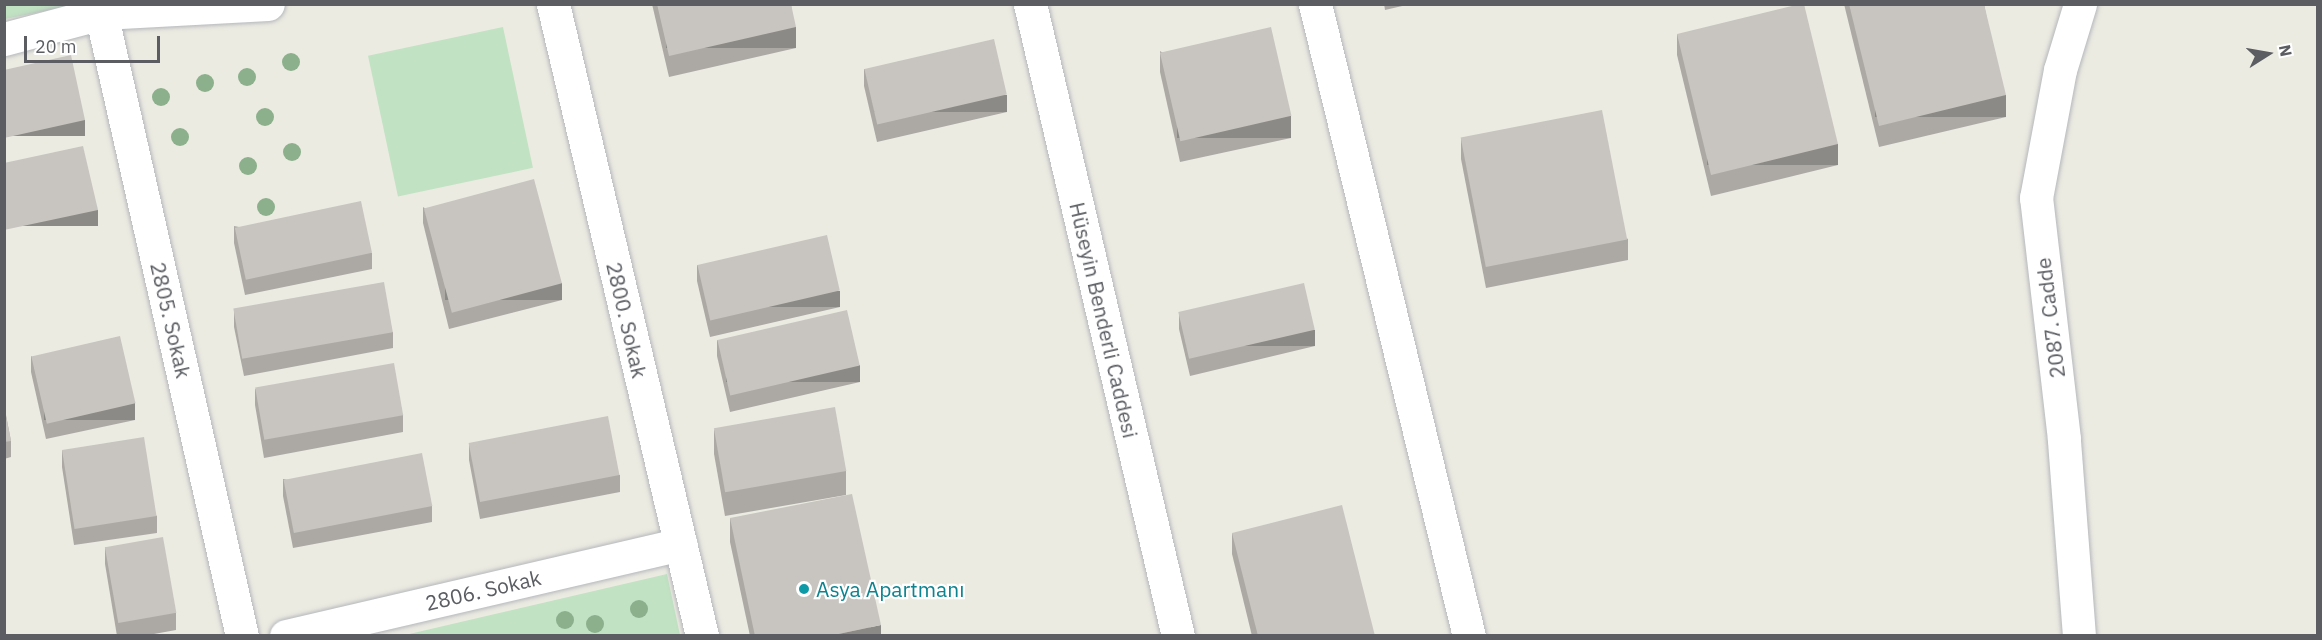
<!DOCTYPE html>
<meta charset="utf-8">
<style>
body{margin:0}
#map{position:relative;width:2322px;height:640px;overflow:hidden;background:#ecebe2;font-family:"IBM Plex Sans",sans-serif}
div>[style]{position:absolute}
.green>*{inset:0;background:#c1e2c3;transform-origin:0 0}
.roads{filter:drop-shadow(0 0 2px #b5b7bc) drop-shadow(0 0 2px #b5b7bc)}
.street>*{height:33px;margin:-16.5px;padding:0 16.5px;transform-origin:16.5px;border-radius:16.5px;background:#fff}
.secondary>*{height:33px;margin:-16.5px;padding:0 16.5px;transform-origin:16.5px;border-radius:16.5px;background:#fff}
.trees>*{width:18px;height:18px;margin:-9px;border-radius:50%;background:#8bb08b}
.wall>*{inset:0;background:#aca9a5}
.shaded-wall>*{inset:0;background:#8c8a86;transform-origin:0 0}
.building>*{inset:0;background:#c8c5c0;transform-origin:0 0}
.dots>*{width:16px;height:16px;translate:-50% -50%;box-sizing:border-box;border:3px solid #fff;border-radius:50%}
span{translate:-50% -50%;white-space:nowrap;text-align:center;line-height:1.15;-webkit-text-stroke:4.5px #fff;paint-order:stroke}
.street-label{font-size:21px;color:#5b5d62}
.culture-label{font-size:21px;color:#0d838f}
.left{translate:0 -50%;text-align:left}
.frame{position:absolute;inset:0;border:6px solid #5b5d62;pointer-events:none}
.north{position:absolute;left:2238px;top:24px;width:60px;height:60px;-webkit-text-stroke:4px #fff;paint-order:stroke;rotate:79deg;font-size:16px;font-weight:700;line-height:24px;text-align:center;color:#5b5d62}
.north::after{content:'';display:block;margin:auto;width:21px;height:27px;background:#5b5d62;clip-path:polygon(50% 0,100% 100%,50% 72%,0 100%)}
.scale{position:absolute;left:24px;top:36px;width:136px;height:27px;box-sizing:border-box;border:3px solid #5b5d62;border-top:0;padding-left:8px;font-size:18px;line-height:21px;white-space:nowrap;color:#5b5d62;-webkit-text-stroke:4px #fff;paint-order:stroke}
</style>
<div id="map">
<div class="green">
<div style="clip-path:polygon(65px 4px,65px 7px,5px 19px,5px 5px)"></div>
<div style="left:503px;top:27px;width:144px;height:138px;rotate:78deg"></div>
<div style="clip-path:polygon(667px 574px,680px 635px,405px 635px)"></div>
</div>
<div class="roads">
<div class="street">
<div style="left:99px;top:4px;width:648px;rotate:77.25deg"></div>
<div style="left:553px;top:4px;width:649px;rotate:76.73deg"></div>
<div style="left:1315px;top:4px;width:650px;rotate:76.31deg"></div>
<div style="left:4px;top:39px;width:101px;rotate:-14.9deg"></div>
<div style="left:102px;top:13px;width:166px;rotate:-3.1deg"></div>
<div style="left:286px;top:636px;width:405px;rotate:-13.1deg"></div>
<div style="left:2079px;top:636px;width:198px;rotate:-94.4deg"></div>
<div style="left:2064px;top:439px;width:243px;rotate:-96.6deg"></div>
<div style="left:2036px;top:198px;width:130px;rotate:-79.4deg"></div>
<div style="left:2060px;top:70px;width:69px;rotate:-73.1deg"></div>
</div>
<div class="secondary">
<div style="left:1030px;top:4px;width:649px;rotate:76.82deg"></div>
</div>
</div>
<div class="trees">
<div style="left:291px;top:62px"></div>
<div style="left:247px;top:77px"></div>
<div style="left:205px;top:83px"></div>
<div style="left:161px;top:97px"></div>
<div style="left:265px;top:117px"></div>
<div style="left:180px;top:137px"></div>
<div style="left:292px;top:152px"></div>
<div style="left:248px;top:166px"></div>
<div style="left:266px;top:207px"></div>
<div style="left:639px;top:609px"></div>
<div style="left:565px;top:620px"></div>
<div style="left:595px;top:624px"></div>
</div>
<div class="wall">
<div style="clip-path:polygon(652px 4px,791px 4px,796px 48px,669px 77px)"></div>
<div style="clip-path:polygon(1384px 4px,1411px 4px,1385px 10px)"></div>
<div style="clip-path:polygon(1844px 4px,1984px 4px,2006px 117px,1879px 147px)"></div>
<div style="clip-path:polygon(1677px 34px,1838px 165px,1711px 196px,1677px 55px)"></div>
<div style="clip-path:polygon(1160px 51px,1291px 138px,1180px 162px,1160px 72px)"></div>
<div style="clip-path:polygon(864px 69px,1007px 112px,877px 142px,864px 86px)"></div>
<div style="clip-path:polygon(1461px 138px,1628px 239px,1628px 260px,1486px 288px,1461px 159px)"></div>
<div style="clip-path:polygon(423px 207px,562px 300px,449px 329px,423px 223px)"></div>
<div style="clip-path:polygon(234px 226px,372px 253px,372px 269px,245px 295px,234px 243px)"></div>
<div style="clip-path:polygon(697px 265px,840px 307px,710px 337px,697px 281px)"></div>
<div style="clip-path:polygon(234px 311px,393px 332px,393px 348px,244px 376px,234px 327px)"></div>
<div style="clip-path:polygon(1179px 313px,1315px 346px,1190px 376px,1179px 329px)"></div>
<div style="clip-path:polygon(717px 340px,860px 382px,730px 412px,717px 356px)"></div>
<div style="clip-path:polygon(31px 356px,135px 420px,46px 439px,31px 372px)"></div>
<div style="clip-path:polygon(255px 389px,403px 415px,403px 432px,264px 458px,255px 405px)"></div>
<div style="clip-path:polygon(4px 405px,11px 441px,11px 457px,4px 459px)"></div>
<div style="clip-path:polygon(714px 430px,846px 471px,846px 495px,725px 516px,714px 454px)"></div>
<div style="clip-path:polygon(469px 443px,620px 475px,620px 492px,480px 519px,469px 460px)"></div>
<div style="clip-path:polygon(62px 450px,157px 516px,157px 533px,74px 545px,62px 467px)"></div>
<div style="clip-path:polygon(283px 479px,432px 506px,432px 522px,293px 548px,283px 496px)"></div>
<div style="clip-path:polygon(730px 518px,881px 636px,750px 636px,730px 542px)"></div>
<div style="clip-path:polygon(1232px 533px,1375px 636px,1252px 636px,1232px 554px)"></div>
<div style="clip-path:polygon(105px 547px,176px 613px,176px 630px,143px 636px,117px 636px,105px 564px)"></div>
</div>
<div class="shaded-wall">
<div style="left:796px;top:27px;width:21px;height:130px;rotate:90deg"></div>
<div style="left:1007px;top:95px;width:17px;height:133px;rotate:90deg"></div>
<div style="left:2006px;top:95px;width:22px;height:131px;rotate:90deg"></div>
<div style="left:1291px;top:116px;width:22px;height:114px;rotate:90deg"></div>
<div style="left:85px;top:120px;width:16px;height:83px;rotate:90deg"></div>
<div style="left:1838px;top:144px;width:21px;height:131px;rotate:90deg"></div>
<div style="left:98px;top:210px;width:16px;height:96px;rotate:90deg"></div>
<div style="left:562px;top:283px;width:17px;height:117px;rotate:90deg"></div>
<div style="left:840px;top:291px;width:16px;height:133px;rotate:90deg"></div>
<div style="left:1315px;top:330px;width:16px;height:129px;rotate:90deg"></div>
<div style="left:860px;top:365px;width:17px;height:134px;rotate:90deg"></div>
<div style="left:135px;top:403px;width:17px;height:91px;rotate:90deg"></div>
<div style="clip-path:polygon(881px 625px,881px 636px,829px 636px)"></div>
</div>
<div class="building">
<div style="clip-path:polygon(657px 4px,791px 4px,796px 27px,669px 56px)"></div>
<div style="clip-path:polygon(1800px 4px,1804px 4px,1838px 144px,1711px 175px,1677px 34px)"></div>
<div style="clip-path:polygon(1849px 4px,1984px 4px,2006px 95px,1879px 126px)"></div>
<div style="left:1271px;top:27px;width:91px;height:114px;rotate:77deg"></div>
<div style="left:994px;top:39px;width:57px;height:133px;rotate:77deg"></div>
<div style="clip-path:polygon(71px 55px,85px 120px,4px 138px,4px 70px)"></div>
<div style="left:1602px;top:110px;width:132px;height:144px;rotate:79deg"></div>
<div style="clip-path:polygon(83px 146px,98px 210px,4px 230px,4px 163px)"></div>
<div style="left:534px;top:179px;width:108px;height:114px;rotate:75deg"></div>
<div style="left:361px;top:201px;width:53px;height:129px;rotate:78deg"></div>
<div style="left:827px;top:235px;width:57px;height:133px;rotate:77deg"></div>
<div style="left:384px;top:282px;width:51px;height:153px;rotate:80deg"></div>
<div style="left:1304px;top:283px;width:48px;height:129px;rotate:77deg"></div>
<div style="left:847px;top:310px;width:57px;height:133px;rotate:77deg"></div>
<div style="left:120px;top:336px;width:69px;height:91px;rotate:77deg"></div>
<div style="left:394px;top:363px;width:53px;height:141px;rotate:80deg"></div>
<div style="clip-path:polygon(4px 405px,11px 441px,4px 442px)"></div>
<div style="left:835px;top:407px;width:65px;height:123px;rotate:80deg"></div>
<div style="left:608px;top:416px;width:60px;height:142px;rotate:79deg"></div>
<div style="left:144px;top:437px;width:80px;height:83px;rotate:81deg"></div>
<div style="left:422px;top:453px;width:54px;height:141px;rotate:79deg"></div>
<div style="clip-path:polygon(852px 494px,881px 625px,829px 636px,755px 636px,730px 518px)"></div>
<div style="clip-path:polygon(1342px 505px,1375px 636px,1258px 636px,1232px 533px)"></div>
<div style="left:163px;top:537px;width:77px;height:59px;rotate:80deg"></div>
</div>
<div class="dots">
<div style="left:804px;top:589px;background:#0f9aa8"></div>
</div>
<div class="street-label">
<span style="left:2050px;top:318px;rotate:-97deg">2087. Cadde</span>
<span style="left:171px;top:320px;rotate:77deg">2805. Sokak</span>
<span style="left:627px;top:320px;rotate:77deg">2800. Sokak</span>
<span style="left:1104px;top:320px;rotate:77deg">Hüseyin Benderli Caddesi</span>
<span style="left:483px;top:590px;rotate:-13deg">2806. Sokak</span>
</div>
<div class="culture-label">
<span class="left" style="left:816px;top:589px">Asya Apartmanı</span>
</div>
<div class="frame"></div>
<div class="north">N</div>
<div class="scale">20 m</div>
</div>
